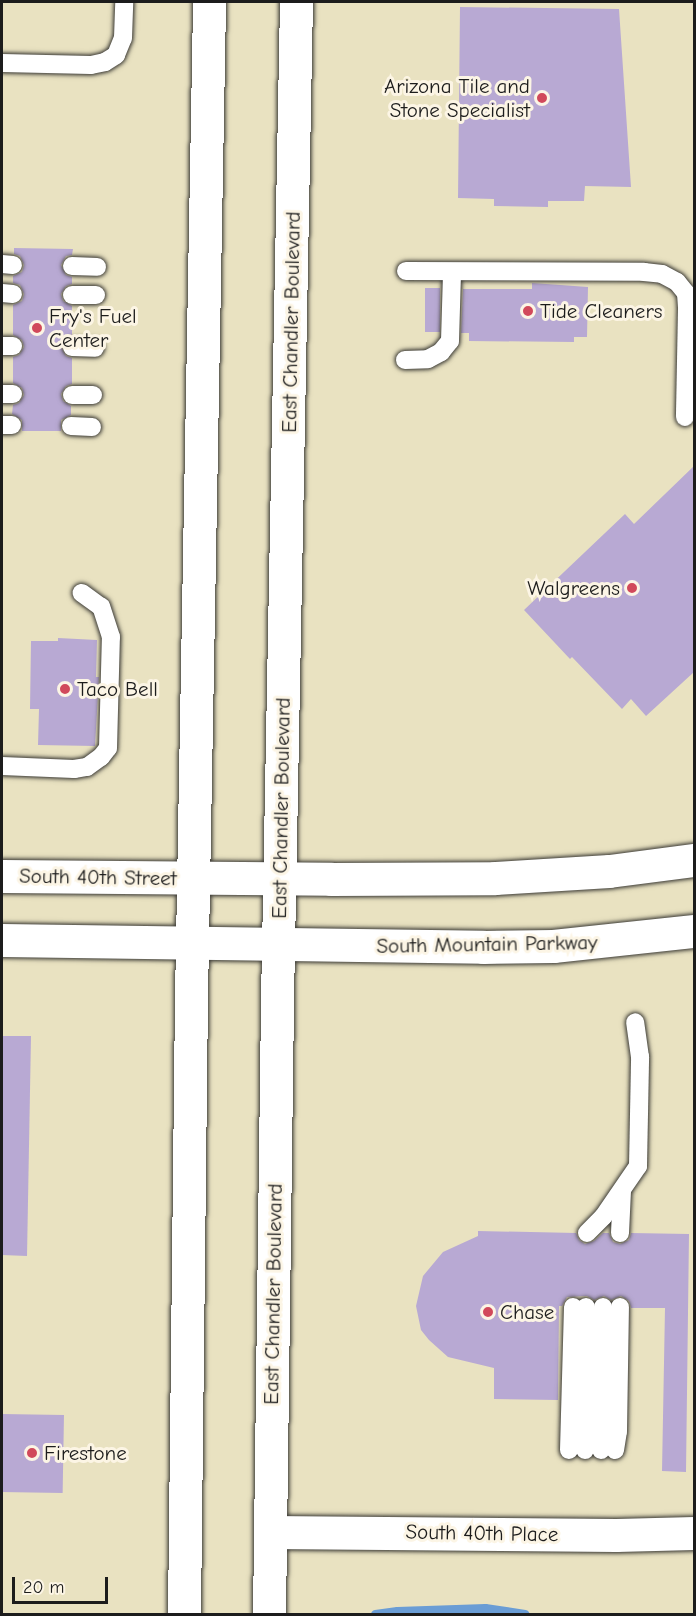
<!DOCTYPE html>
<style>
body{margin:0}
#map{position:relative;width:696px;height:1616px;overflow:hidden;background:#e9e2c1;font-family:"Comic Neue",sans-serif}
div>[style]{position:absolute}
.stream>*{height:9px;margin:-4.5px;padding:0 4.5px;transform-origin:4.5px;border-radius:4.5px;background:#6a9dd5}
.building>*{inset:0;background:#b8a9d3;transform-origin:0 0}
.roads{filter:drop-shadow(0 0 2px #3b3a35) drop-shadow(0 0 2px #3b3a35)}
.lane>*{height:18px;margin:-9px;padding:0 9px;transform-origin:9px;border-radius:9px;background:#fff}
.street>*{height:33px;margin:-16.5px;padding:0 16.5px;transform-origin:16.5px;border-radius:16.5px;background:#fff}
.secondary>*{height:33px;margin:-16.5px;padding:0 16.5px;transform-origin:16.5px;border-radius:16.5px;background:#fff}
.dots>*{width:16px;height:16px;translate:-50% -50%;box-sizing:border-box;border:3px solid #fcf5e5;border-radius:50%}
span{translate:-50% -50%;white-space:nowrap;text-align:center;line-height:1.15;-webkit-text-stroke:6px #fcf5e5;paint-order:stroke}
.poi-label{font-size:21px;color:#1c1c1c}
.right{translate:-100% -50%;text-align:right}
.left{translate:0 -50%;text-align:left}
.street-label{font-size:21px;color:#1c1c1c}
.frame{position:absolute;inset:0;border:3px solid #1c1c1c;pointer-events:none}
.scale{position:absolute;left:12px;top:1577px;width:96px;height:27px;box-sizing:border-box;border:3px solid #1c1c1c;border-top:0;padding-left:8px;font-size:18px;line-height:21px;white-space:nowrap;color:#1c1c1c;-webkit-text-stroke:4px #fcf5e5;paint-order:stroke}
</style>
<div id="map">
<div class="stream">
<div style="left:375px;top:1614px;width:22px;rotate:-8deg"></div>
<div style="left:397px;top:1611px;width:88px;rotate:-2deg"></div>
<div style="left:485px;top:1608px;width:40px;rotate:8.5deg"></div>
</div>
<div class="building">
<div style="clip-path:polygon(460px 7px,619px 9px,631px 187px,585px 186px,584px 201px,548px 201px,548px 207px,494px 206px,494px 199px,458px 198px)"></div>
<div style="clip-path:polygon(14px 248px,73px 249px,72px 255px,66px 256px,61px 265px,66px 275px,72px 277px,72px 284px,66px 286px,61px 294px,63px 301px,72px 306px,72px 336px,63px 340px,61px 347px,66px 356px,72px 358px,72px 384px,66px 386px,61px 394px,63px 401px,71px 406px,71px 415px,61px 420px,61px 431px,22px 431px,22px 420px,12px 414px,13px 405px,19px 403px,24px 395px,22px 388px,13px 383px,13px 357px,19px 355px,24px 347px,22px 340px,13px 335px,13px 305px,22px 301px,24px 294px,20px 285px,13px 283px,13px 276px,22px 272px,24px 265px,20px 256px,14px 254px)"></div>
<div style="clip-path:polygon(532px 283px,588px 287px,587px 337px,574px 337px,574px 342px,469px 341px,469px 333px,461px 333px,463px 289px,532px 289px)"></div>
<div style="left:425px;top:288px;width:15px;height:44px"></div>
<div style="clip-path:polygon(694px 466px,694px 672px,646px 716px,631px 699px,622px 709px,572px 657px,570px 659px,524px 610px,625px 514px,634px 524px)"></div>
<div style="clip-path:polygon(58px 638px,97px 640px,96px 677px,99px 677px,95px 746px,38px 745px,39px 709px,30px 709px,31px 641px,58px 641px)"></div>
<div style="clip-path:polygon(2px 1036px,31px 1036px,27px 1256px,2px 1255px)"></div>
<div style="clip-path:polygon(478px 1231px,576px 1233px,579px 1240px,585px 1244px,594px 1241px,603px 1233px,609px 1233px,613px 1242px,620px 1244px,629px 1240px,631px 1233px,689px 1234px,686px 1472px,662px 1471px,665px 1308px,631px 1308px,629px 1301px,621px 1296px,611px 1300px,604px 1296px,594px 1300px,587px 1296px,567px 1297px,562px 1306px,559px 1306px,558px 1400px,494px 1399px,494px 1368px,448px 1357px,429px 1340px,421px 1330px,416px 1306px,423px 1276px,443px 1252px,478px 1236px)"></div>
<div style="left:2px;top:1414px;width:62px;height:78px;rotate:1deg"></div>
</div>
<div class="roads">
<div class="lane">
<div style="left:2px;top:63px;width:89px;rotate:1.3deg"></div>
<div style="left:91px;top:65px;width:14px;rotate:-12deg"></div>
<div style="left:105px;top:62px;width:13px;rotate:-32deg"></div>
<div style="left:116px;top:55px;width:18px;rotate:-68deg"></div>
<div style="left:123px;top:38px;width:36px;rotate:-88deg"></div>
<div style="left:2px;top:264px;width:11px;rotate:5deg"></div>
<div style="left:72px;top:266px;width:25px;rotate:2deg"></div>
<div style="left:406px;top:271px;width:238px;rotate:0.2deg"></div>
<div style="left:644px;top:272px;width:18px;rotate:6deg"></div>
<div style="left:662px;top:274px;width:17px;rotate:28deg"></div>
<div style="left:677px;top:282px;width:14px;rotate:51deg"></div>
<div style="left:686px;top:293px;width:16px;rotate:86deg"></div>
<div style="left:687px;top:309px;width:108px;rotate:91.1deg"></div>
<div style="left:2px;top:293px;width:11px;rotate:5deg"></div>
<div style="left:72px;top:295px;width:24px"></div>
<div style="left:2px;top:346px;width:11px"></div>
<div style="left:72px;top:347px;width:23px;rotate:2deg"></div>
<div style="left:405px;top:360px;width:23px;rotate:-2deg"></div>
<div style="left:428px;top:359px;width:15px;rotate:-28deg"></div>
<div style="left:441px;top:352px;width:14px;rotate:-51deg"></div>
<div style="left:450px;top:341px;width:69px;rotate:-88.3deg"></div>
<div style="left:2px;top:394px;width:11px"></div>
<div style="left:72px;top:395px;width:21px"></div>
<div style="left:2px;top:425px;width:10px"></div>
<div style="left:71px;top:426px;width:21px;rotate:3deg"></div>
<div style="left:2px;top:766px;width:72px;rotate:2.4deg"></div>
<div style="left:74px;top:769px;width:13px;rotate:-9deg"></div>
<div style="left:87px;top:767px;width:17px;rotate:-36deg"></div>
<div style="left:101px;top:757px;width:11px;rotate:-52deg"></div>
<div style="left:108px;top:748px;width:111px;rotate:-88.5deg"></div>
<div style="left:111px;top:637px;width:32px;rotate:-108deg"></div>
<div style="left:101px;top:607px;width:24px;rotate:-144deg"></div>
<div style="left:587px;top:1233px;width:23px;rotate:-45deg"></div>
<div style="left:603px;top:1217px;width:62px;rotate:-55.5deg"></div>
<div style="left:638px;top:1166px;width:109px;rotate:-88.9deg"></div>
<div style="left:640px;top:1057px;width:35px;rotate:-98deg"></div>
<div style="left:620px;top:1233px;width:43px;rotate:-87.3deg"></div>
<div style="left:569px;top:1450px;width:143px;rotate:-88.4deg"></div>
<div style="left:585px;top:1450px;width:143px;rotate:-89.6deg"></div>
<div style="left:601px;top:1450px;width:143px;rotate:-89.2deg"></div>
<div style="left:615px;top:1450px;width:19px;rotate:-81deg"></div>
<div style="left:618px;top:1431px;width:124px;rotate:-89.1deg"></div>
</div>
<div class="street">
<div style="left:270px;top:1532px;width:346px;rotate:0.5deg"></div>
<div style="left:616px;top:1535px;width:78px;rotate:-1.5deg"></div>
</div>
<div class="secondary">
<div style="left:2px;top:876px;width:329px;rotate:0.5deg"></div>
<div style="left:331px;top:879px;width:164px;rotate:-0.3deg"></div>
<div style="left:495px;top:878px;width:114px;rotate:-3.5deg"></div>
<div style="left:609px;top:871px;width:86px;rotate:-7.4deg"></div>
<div style="left:2px;top:940px;width:481px;rotate:0.8deg"></div>
<div style="left:483px;top:947px;width:70px;rotate:-0.8deg"></div>
<div style="left:553px;top:946px;width:142px;rotate:-6.1deg"></div>
<div style="left:184px;top:1614px;width:617px;rotate:-89.35deg"></div>
<div style="left:191px;top:997px;width:995px;rotate:-88.96deg"></div>
<div style="left:269px;top:1614px;width:614px;rotate:-89.25deg"></div>
<div style="left:277px;top:1000px;width:998px;rotate:-88.91deg"></div>
</div>
</div>
<div class="dots">
<div style="left:542px;top:98px;background:#d1495b"></div>
<div style="left:528px;top:311px;background:#d1495b"></div>
<div style="left:37px;top:328px;background:#d1495b"></div>
<div style="left:632px;top:588px;background:#d1495b"></div>
<div style="left:65px;top:689px;background:#d1495b"></div>
<div style="left:488px;top:1312px;background:#d1495b"></div>
<div style="left:32px;top:1453px;background:#d1495b"></div>
</div>
<div class="poi-label">
<span class="right" style="left:530px;top:98px">Arizona Tile and<br>Stone Specialist</span>
<span class="left" style="left:540px;top:311px">Tide Cleaners</span>
<span class="left" style="left:49px;top:328px">Fry's Fuel<br>Center</span>
<span class="right" style="left:620px;top:588px">Walgreens</span>
<span class="left" style="left:77px;top:689px">Taco Bell</span>
<span class="left" style="left:500px;top:1312px">Chase</span>
<span class="left" style="left:44px;top:1453px">Firestone</span>
</div>
<div class="street-label">
<span style="left:291px;top:322px;rotate:-89deg">East Chandler Boulevard</span>
<span style="left:281px;top:808px;rotate:-89deg">East Chandler Boulevard</span>
<span style="left:98px;top:877px;rotate:1deg">South 40th Street</span>
<span style="left:487px;top:944px;rotate:-1deg">South Mountain Parkway</span>
<span style="left:273px;top:1294px;rotate:-89deg">East Chandler Boulevard</span>
<span style="left:482px;top:1533px;rotate:1deg">South 40th Place</span>
</div>
<div class="frame"></div>
<div class="scale">20 m</div>
</div>
